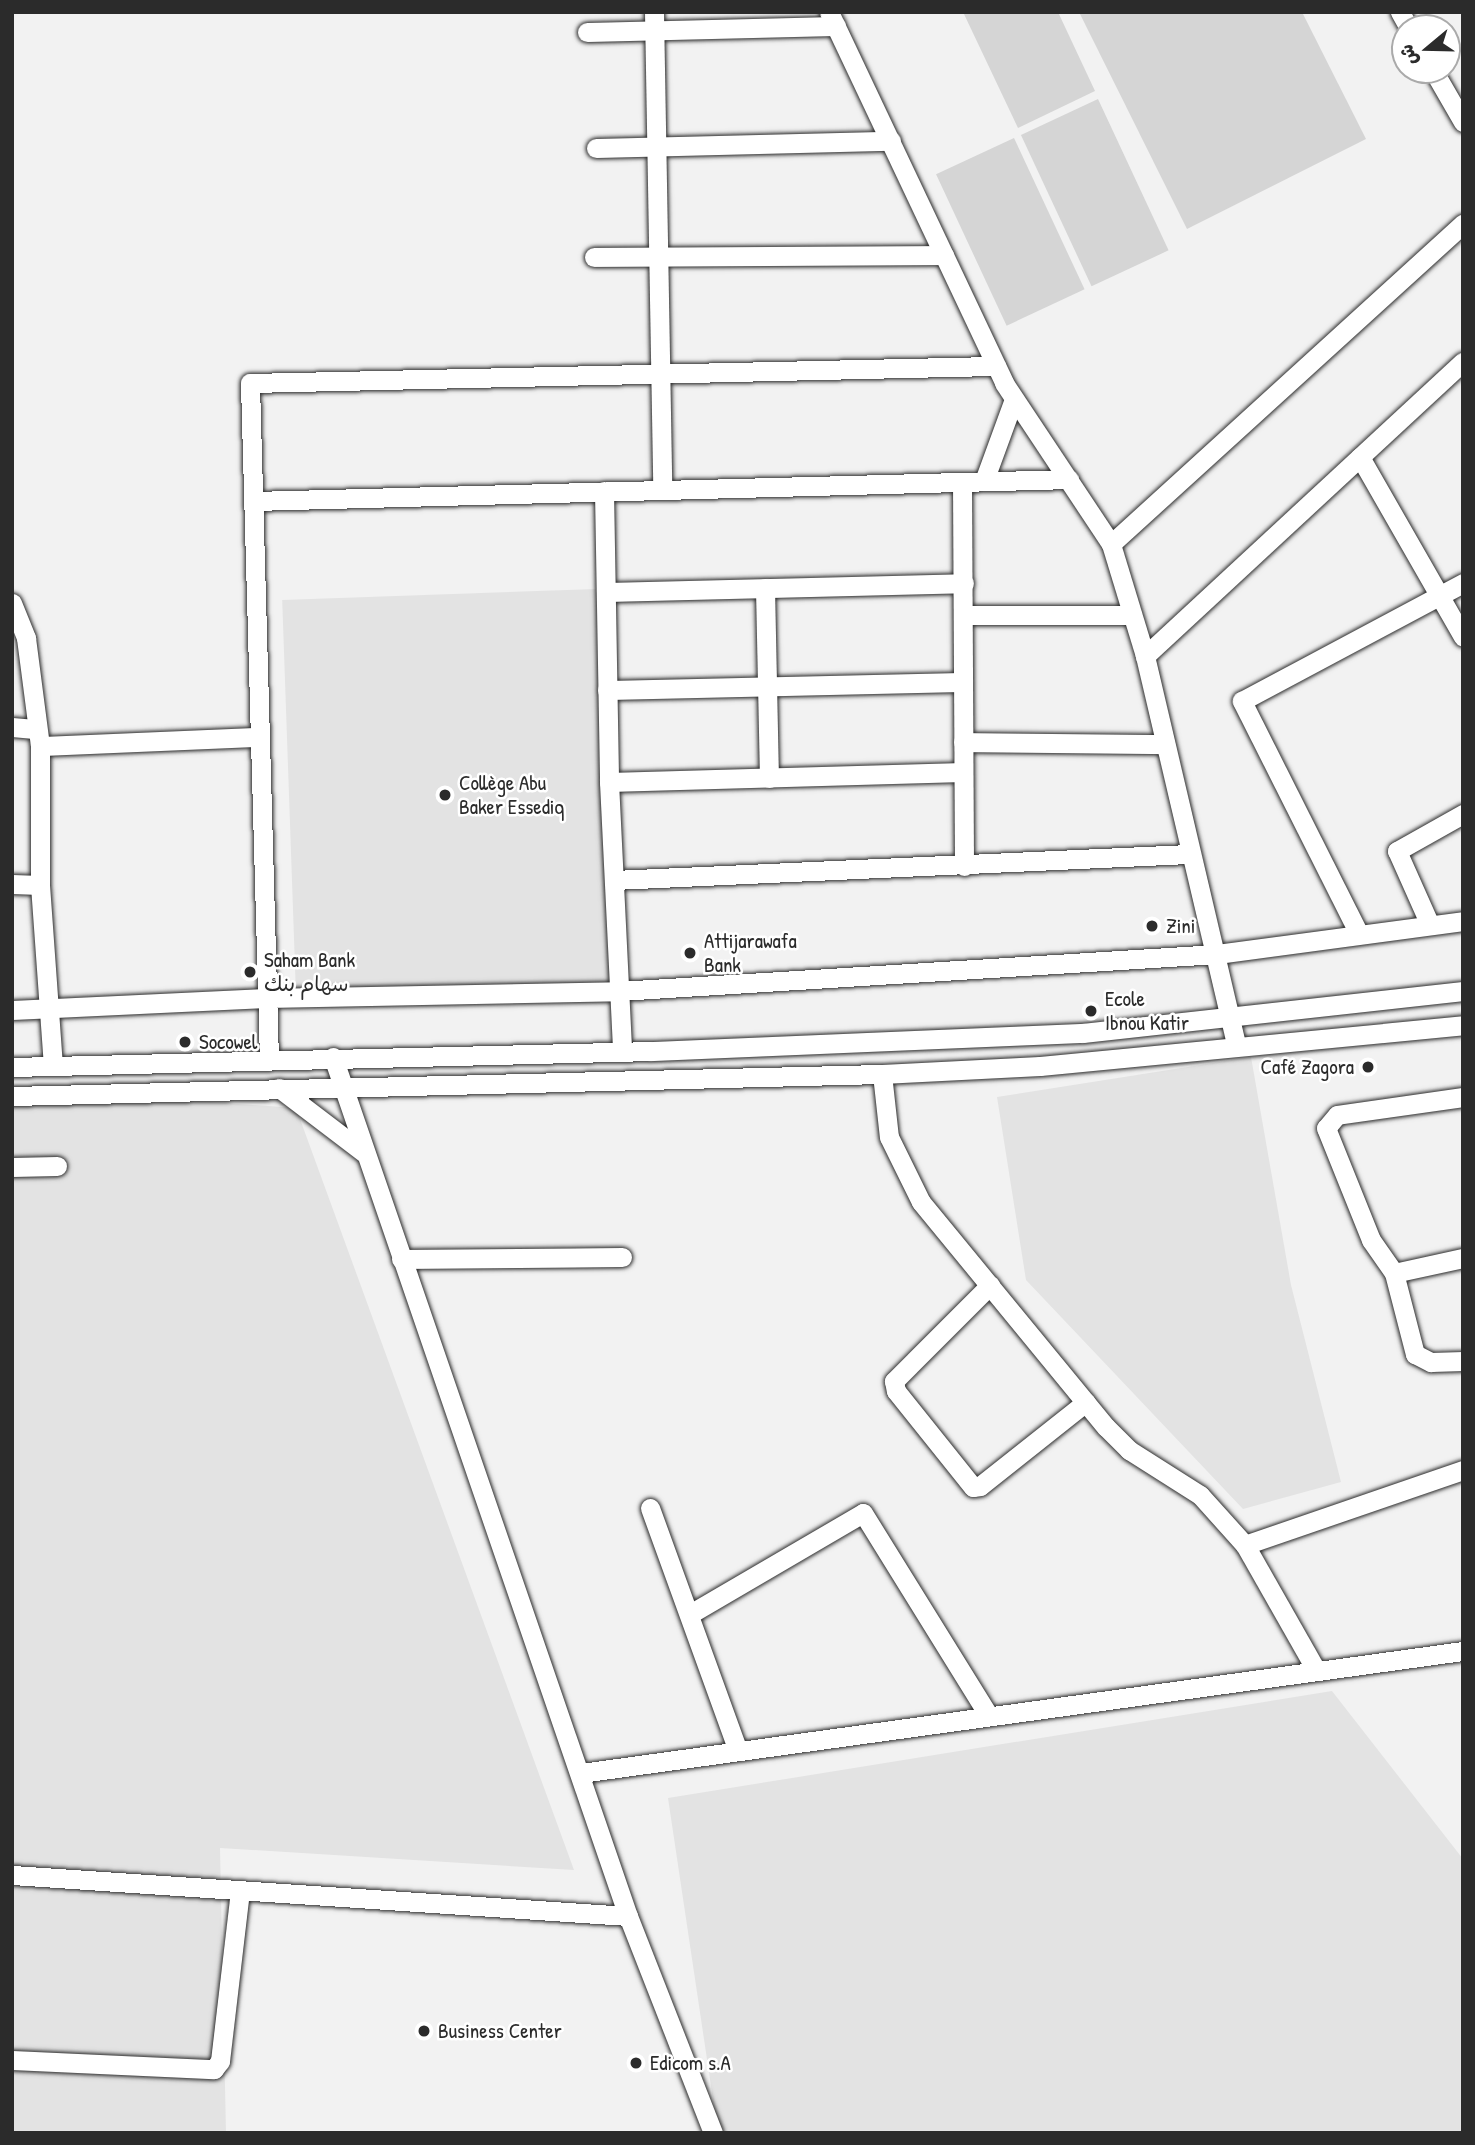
<!DOCTYPE html>
<meta charset="utf-8">
<style>
body{margin:0}
#map{position:relative;width:1475px;height:2145px;overflow:hidden;background:#f2f2f2;font-family:"Patrick Hand","Playpen Sans Arabic",sans-serif}
div>[style]{position:absolute}
.built>*{inset:0;background:#e3e3e3;transform-origin:0 0}
.green>*{inset:0;background:#d5d5d5;transform-origin:0 0}
.roads{filter:drop-shadow(0 0 2px #2b2b2b) drop-shadow(0 0 2px #2b2b2b)}
.minor>*{height:19px;margin:-9.5px;padding:0 9.5px;transform-origin:9.5px;border-radius:9.5px;background:#fff}
.dots>*{width:19px;height:19px;translate:-50% -50%;box-sizing:border-box;border:4px solid #fff;border-radius:50%}
span{translate:-50% -50%;white-space:nowrap;text-align:center;line-height:1.15;-webkit-text-stroke:5px #fff;paint-order:stroke}
.poi-label{font-size:21px;color:#2b2b2b}
.left{translate:0 -50%;text-align:left}
.right{translate:-100% -50%;text-align:right}
.frame{position:absolute;inset:0;border:14px solid #2b2b2b;pointer-events:none}
.north{position:absolute;left:1391px;top:14px;width:70px;height:70px;box-sizing:border-box;background:#fff;border:2px solid #aaa;border-radius:50%;rotate:251deg;font-size:19px;font-weight:700;line-height:28px;text-align:center;color:#2b2b2b}
.north::after{content:'';display:block;margin:auto;width:24px;height:32px;background:#2b2b2b;clip-path:polygon(50% 0,100% 100%,50% 72%,0 100%)}
</style>
<div id="map">
<div class="built">
<div style="left:596px;top:589px;width:395px;height:314px;rotate:88deg"></div>
<div style="clip-path:polygon(1251px 1057px,1291px 1285px,1341px 1482px,1243px 1509px,1026px 1280px,997px 1097px)"></div>
<div style="clip-path:polygon(12px 1088px,296px 1108px,574px 1870px,220px 1848px,226px 2133px,12px 2133px)"></div>
<div style="clip-path:polygon(1332px 1691px,1463px 1859px,1463px 2133px,718px 2133px,668px 1798px)"></div>
</div>
<div class="green">
<div style="clip-path:polygon(963px 12px,1058px 12px,1095px 91px,1018px 128px)"></div>
<div style="clip-path:polygon(1079px 12px,1302px 12px,1366px 139px,1187px 229px)"></div>
<div style="left:1098px;top:99px;width:167px;height:85px;rotate:65deg"></div>
<div style="left:1014px;top:138px;width:167px;height:86px;rotate:65deg"></div>
</div>
<div class="roads">
<div class="minor">
<div style="left:654px;top:12px;width:477px;rotate:89deg"></div>
<div style="left:829px;top:12px;width:410px;rotate:64.7deg"></div>
<div style="left:1004px;top:383px;width:193px;rotate:56.4deg"></div>
<div style="left:1111px;top:544px;width:117px;rotate:73.1deg"></div>
<div style="left:1145px;top:656px;width:400px;rotate:76.8deg"></div>
<div style="left:1400px;top:12px;width:18px;rotate:61deg"></div>
<div style="left:587px;top:32px;width:249px;rotate:-1.4deg"></div>
<div style="left:1433px;top:70px;width:60px;rotate:60deg"></div>
<div style="left:596px;top:148px;width:295px;rotate:-1.4deg"></div>
<div style="left:594px;top:257px;width:350px;rotate:-0.3deg"></div>
<div style="left:1360px;top:457px;width:207px;rotate:60.2deg"></div>
<div style="left:984px;top:481px;width:87px;rotate:-69.9deg"></div>
<div style="left:962px;top:482px;width:384px;rotate:89.7deg"></div>
<div style="left:604px;top:491px;width:291px;rotate:89deg"></div>
<div style="left:609px;top:782px;width:269px;rotate:87.2deg"></div>
<div style="left:253px;top:501px;width:816px;rotate:-1.54deg"></div>
<div style="left:1111px;top:544px;width:476px;rotate:-42.3deg"></div>
<div style="left:765px;top:588px;width:190px;rotate:88.8deg"></div>
<div style="left:606px;top:592px;width:358px;rotate:-1.4deg"></div>
<div style="left:12px;top:603px;width:38px;rotate:68deg"></div>
<div style="left:26px;top:638px;width:109px;rotate:82.6deg"></div>
<div style="left:40px;top:746px;width:139px;rotate:90deg"></div>
<div style="left:40px;top:885px;width:181px;rotate:85.9deg"></div>
<div style="left:964px;top:615px;width:168px"></div>
<div style="left:1145px;top:656px;width:433px;rotate:-42.8deg"></div>
<div style="left:607px;top:690px;width:356px;rotate:-1.3deg"></div>
<div style="left:12px;top:727px;width:25px;rotate:5deg"></div>
<div style="left:963px;top:742px;width:202px;rotate:0.6deg"></div>
<div style="left:40px;top:746px;width:217px;rotate:-2.4deg"></div>
<div style="left:609px;top:782px;width:354px;rotate:-1.6deg"></div>
<div style="left:614px;top:880px;width:576px;rotate:-2.59deg"></div>
<div style="left:12px;top:884px;width:28px;rotate:2deg"></div>
<div style="left:1430px;top:925px;width:81px;rotate:-114deg"></div>
<div style="left:1397px;top:851px;width:76px;rotate:-29.3deg"></div>
<div style="left:1359px;top:934px;width:261px;rotate:-116.7deg"></div>
<div style="left:1242px;top:701px;width:251px;rotate:-28.1deg"></div>
<div style="left:12px;top:1010px;width:254px;rotate:-2.7deg"></div>
<div style="left:266px;top:998px;width:353px;rotate:-1.1deg"></div>
<div style="left:619px;top:991px;width:599px;rotate:-3.54deg"></div>
<div style="left:1217px;top:954px;width:248px;rotate:-7.6deg"></div>
<div style="left:333px;top:1057px;width:908px;rotate:71.05deg"></div>
<div style="left:628px;top:1916px;width:233px;rotate:68.6deg"></div>
<div style="left:269px;top:1060px;width:677px;rotate:-91.61deg"></div>
<div style="left:250px;top:383px;width:746px;rotate:-1.31deg"></div>
<div style="left:12px;top:1067px;width:639px;rotate:-1.43deg"></div>
<div style="left:651px;top:1051px;width:432px;rotate:-2.4deg"></div>
<div style="left:1083px;top:1033px;width:382px;rotate:-6.3deg"></div>
<div style="left:882px;top:1074px;width:63px;rotate:83.7deg"></div>
<div style="left:889px;top:1137px;width:72px;rotate:63.8deg"></div>
<div style="left:921px;top:1202px;width:291px;rotate:50.6deg"></div>
<div style="left:1106px;top:1427px;width:33px;rotate:45deg"></div>
<div style="left:1129px;top:1450px;width:84px;rotate:32.4deg"></div>
<div style="left:1200px;top:1495px;width:67px;rotate:48deg"></div>
<div style="left:1245px;top:1545px;width:144px;rotate:60.4deg"></div>
<div style="left:279px;top:1088px;width:106px;rotate:37.3deg"></div>
<div style="left:12px;top:1096px;width:870px;rotate:-1.45deg"></div>
<div style="left:882px;top:1074px;width:158px;rotate:-2.9deg"></div>
<div style="left:1040px;top:1066px;width:425px;rotate:-5.5deg"></div>
<div style="left:1463px;top:1097px;width:127px;rotate:171.9deg"></div>
<div style="left:1337px;top:1115px;width:17px;rotate:130deg"></div>
<div style="left:1326px;top:1128px;width:121px;rotate:68.1deg"></div>
<div style="left:1371px;top:1240px;width:40px;rotate:55.1deg"></div>
<div style="left:1394px;top:1273px;width:84px;rotate:75.5deg"></div>
<div style="left:1415px;top:1354px;width:18px;rotate:27deg"></div>
<div style="left:1431px;top:1362px;width:32px;rotate:-2deg"></div>
<div style="left:12px;top:1167px;width:45px;rotate:-1.3deg"></div>
<div style="left:401px;top:1259px;width:221px;rotate:-0.5deg"></div>
<div style="left:1394px;top:1273px;width:71px;rotate:-12.3deg"></div>
<div style="left:990px;top:1285px;width:136px;rotate:135deg"></div>
<div style="left:894px;top:1381px;width:10px;rotate:79deg"></div>
<div style="left:896px;top:1391px;width:123px;rotate:51.3deg"></div>
<div style="left:973px;top:1487px;width:7px;rotate:-8deg"></div>
<div style="left:980px;top:1486px;width:135px;rotate:-38.4deg"></div>
<div style="left:650px;top:1508px;width:258px;rotate:70.1deg"></div>
<div style="left:1245px;top:1545px;width:231px;rotate:-19deg"></div>
<div style="left:690px;top:1614px;width:200px;rotate:-30.3deg"></div>
<div style="left:863px;top:1513px;width:239px;rotate:58.2deg"></div>
<div style="left:581px;top:1773px;width:890px;rotate:-7.88deg"></div>
<div style="left:12px;top:1875px;width:617px;rotate:3.81deg"></div>
<div style="left:12px;top:2060px;width:202px;rotate:2.6deg"></div>
<div style="left:214px;top:2069px;width:10px;rotate:-53deg"></div>
<div style="left:220px;top:2061px;width:171px;rotate:-83.3deg"></div>
</div>
</div>
<div class="dots">
<div style="left:445px;top:795px;background:#2b2b2b"></div>
<div style="left:1152px;top:926px;background:#2b2b2b"></div>
<div style="left:690px;top:953px;background:#2b2b2b"></div>
<div style="left:250px;top:972px;background:#2b2b2b"></div>
<div style="left:1091px;top:1011px;background:#2b2b2b"></div>
<div style="left:185px;top:1042px;background:#2b2b2b"></div>
<div style="left:1368px;top:1067px;background:#2b2b2b"></div>
<div style="left:424px;top:2031px;background:#2b2b2b"></div>
<div style="left:636px;top:2063px;background:#2b2b2b"></div>
</div>
<div class="poi-label">
<span class="left" style="left:459px;top:795px">Collège Abu<br>Baker Essediq</span>
<span class="left" style="left:1166px;top:926px">Zini</span>
<span class="left" style="left:704px;top:953px">Attijarawafa<br>Bank</span>
<span class="left" style="left:264px;top:972px">Saham Bank<br>سهام بنك</span>
<span class="left" style="left:1105px;top:1011px">Ecole<br>Ibnou Katir</span>
<span class="left" style="left:199px;top:1042px">Socowel</span>
<span class="right" style="left:1354px;top:1067px">Café Zagora</span>
<span class="left" style="left:438px;top:2031px">Business Center</span>
<span class="left" style="left:650px;top:2063px">Edicom s.A</span>
</div>
<div class="frame"></div>
<div class="north">ش</div>
</div>
